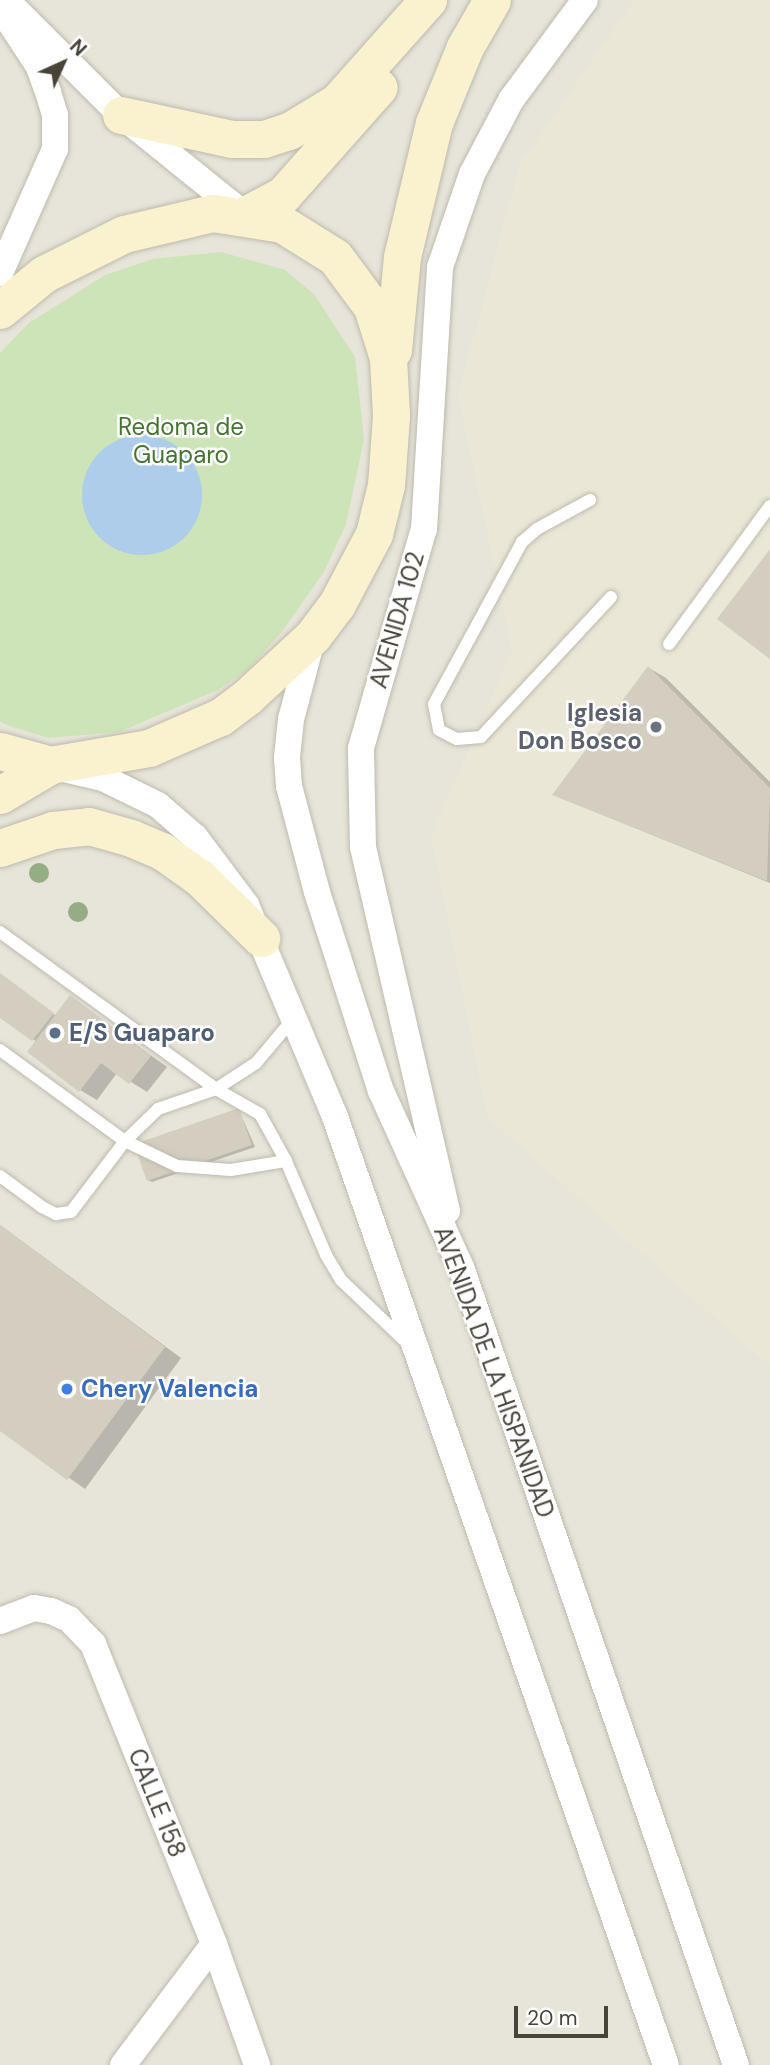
<!DOCTYPE html>
<style>
body{margin:0}
#map{position:relative;width:770px;height:2065px;overflow:hidden;background:#f4f2eb;font-family:"DM Sans",sans-serif}
div>[style]{position:absolute}
.residential>*{inset:0;background:#e7e4d9;transform-origin:0 0}
.education>*{inset:0;background:#ebe7d6}
.green>*{inset:0;background:#cde4b8}
.water>*{inset:0;background:#adcdea}
.round{border-radius:50%}
.shadow>*{inset:0;background:#0003}
.building>*{inset:0;background:#d4cec1;transform-origin:0 0}
.roads{filter:drop-shadow(0 0 2px #bebaae) drop-shadow(0 0 2px #bebaae)}
.service>*{height:12px;margin:-6px;padding:0 6px;transform-origin:6px;border-radius:6px;background:#fff}
.minor>*{height:26px;margin:-13px;padding:0 13px;transform-origin:13px;border-radius:13px;background:#fff}
.secondary>*{height:37px;margin:-18.5px;padding:0 18.5px;transform-origin:18.5px;border-radius:18.5px;background:#faf2cf}
.trees>*{width:20px;height:20px;margin:-10px;border-radius:50%;background:#94ad85}
.dots>*{width:19px;height:19px;translate:-50% -50%;box-sizing:border-box;border:4px solid #fff;border-radius:50%}
span{translate:-50% -50%;white-space:nowrap;text-align:center;line-height:1.15;-webkit-text-stroke:5px #fff;paint-order:stroke}
.park-label{font-size:24px;color:#467431}
.street-label{font-size:24px;color:#474339}
.worship-label{font-size:24px;color:#5b616d;font-weight:700}
.right{translate:-100% -50%;text-align:right}
.service-label{font-size:24px;color:#4e5e75;font-weight:700}
.left{translate:0 -50%;text-align:left}
.shop-label{font-size:24px;color:#366cbe;font-weight:700}
.north{position:absolute;left:28px;top:28px;width:70px;height:70px;-webkit-text-stroke:5px #fff;paint-order:stroke;rotate:45deg;font-size:19px;font-weight:700;line-height:28px;text-align:center;color:#474339}
.north::after{content:'';display:block;margin:auto;width:24px;height:32px;background:#474339;clip-path:polygon(50% 0,100% 100%,50% 72%,0 100%)}
.scale{position:absolute;left:514px;top:2006px;width:94px;height:32px;box-sizing:border-box;border:4px solid #474339;border-top:0;padding-left:9px;font-size:21px;line-height:24px;white-space:nowrap;color:#474339;-webkit-text-stroke:5px #fff;paint-order:stroke}
</style>
<div id="map">
<div class="residential">
<div style="left:0;top:0;width:770px;height:2065px"></div>
</div>
<div class="education">
<div style="clip-path:polygon(634px 0,770px 0,770px 1366px,487px 1117px,431px 835px,512px 651px,458px 396px,519px 166px)"></div>
</div>
<div class="green">
<div style="clip-path:polygon(221px 252px,285px 270px,314px 294px,355px 357px,364px 439px,346px 524px,324px 572px,281px 633px,247px 670px,218px 690px,119px 732px,48px 738px,7px 725px,0 721px,0 353px,29px 323px,105px 275px,153px 259px)"></div>
</div>
<div class="water">
<div class="round" style="left:82px;top:435px;width:120px;height:120px"></div>
</div>
<div class="shadow">
<div style="clip-path:polygon(649px 668px,666px 678px,770px 782px,770px 883px,554px 795px)"></div>
<div style="clip-path:polygon(0 974px,56px 1016px,70px 997px,167px 1067px,147px 1092px,117px 1073px,97px 1100px,80px 1090px,37px 1042px,0 1016px)"></div>
<div style="clip-path:polygon(239px 1110px,255px 1147px,152px 1182px,148px 1180px)"></div>
<div style="clip-path:polygon(0 1225px,181px 1358px,85px 1489px,0 1429px)"></div>
</div>
<div class="building">
<div style="clip-path:polygon(770px 549px,770px 659px,717px 619px)"></div>
<div style="clip-path:polygon(648px 666px,770px 788px,767px 881px,552px 795px)"></div>
<div style="clip-path:polygon(0 973px,54px 1013px,32px 1041px,0 1018px)"></div>
<div style="clip-path:polygon(70px 995px,151px 1056px,129px 1084px,101px 1063px,79px 1092px,27px 1052px)"></div>
<div style="left:239px;top:1108px;width:39px;height:111px;rotate:71deg"></div>
<div style="clip-path:polygon(0 1225px,165px 1347px,67px 1480px,0 1431px)"></div>
</div>
<div class="roads">
<div class="service">
<div style="left:590px;top:500px;width:60px;rotate:151.3deg"></div>
<div style="left:537px;top:529px;width:20px;rotate:139deg"></div>
<div style="left:522px;top:542px;width:184px;rotate:118.5deg"></div>
<div style="left:434px;top:704px;width:26px;rotate:79deg"></div>
<div style="left:439px;top:730px;width:20px;rotate:27deg"></div>
<div style="left:457px;top:739px;width:24px;rotate:-5deg"></div>
<div style="left:481px;top:737px;width:191px;rotate:-47.1deg"></div>
<div style="left:669px;top:644px;width:171px;rotate:-53.8deg"></div>
<div style="left:0;top:932px;width:267px;rotate:36deg"></div>
<div style="left:216px;top:1089px;width:51px;rotate:29.6deg"></div>
<div style="left:260px;top:1114px;width:54px;rotate:61deg"></div>
<div style="left:0;top:1050px;width:155px;rotate:36.1deg"></div>
<div style="left:125px;top:1141px;width:58px;rotate:25.7deg"></div>
<div style="left:177px;top:1166px;width:54px;rotate:4.2deg"></div>
<div style="left:231px;top:1170px;width:56px;rotate:-9.3deg"></div>
<div style="left:286px;top:1161px;width:102px;rotate:66.9deg"></div>
<div style="left:326px;top:1255px;width:29px;rotate:59deg"></div>
<div style="left:341px;top:1280px;width:88px;rotate:43.6deg"></div>
<div style="left:0;top:1176px;width:52px;rotate:36.4deg"></div>
<div style="left:42px;top:1207px;width:16px;rotate:27deg"></div>
<div style="left:56px;top:1214px;width:15px;rotate:-8deg"></div>
<div style="left:71px;top:1212px;width:89px;rotate:-52.7deg"></div>
<div style="left:125px;top:1141px;width:46px;rotate:-44.1deg"></div>
<div style="left:158px;top:1109px;width:61px;rotate:-19deg"></div>
<div style="left:216px;top:1089px;width:48px;rotate:-33deg"></div>
<div style="left:256px;top:1063px;width:57px;rotate:-49.9deg"></div>
</div>
<div class="minor">
<div style="left:6px;top:0;width:163px;rotate:45deg"></div>
<div style="left:121px;top:115px;width:159px;rotate:38.9deg"></div>
<div style="left:0;top:273px;width:136px;rotate:-66.1deg"></div>
<div style="left:55px;top:149px;width:34px;rotate:-90deg"></div>
<div style="left:55px;top:115px;width:24px;rotate:-107deg"></div>
<div style="left:48px;top:92px;width:29px;rotate:-110deg"></div>
<div style="left:38px;top:65px;width:60px;rotate:-123.4deg"></div>
<div style="left:313px;top:636px;width:86px;rotate:104.8deg"></div>
<div style="left:291px;top:719px;width:39px;rotate:96deg"></div>
<div style="left:287px;top:758px;width:28px;rotate:86deg"></div>
<div style="left:289px;top:786px;width:110px;rotate:75.2deg"></div>
<div style="left:317px;top:892px;width:209px;rotate:72.2deg"></div>
<div style="left:381px;top:1091px;width:193px;rotate:65.6deg"></div>
<div style="left:461px;top:1267px;width:844px;rotate:70.99deg"></div>
<div style="left:60px;top:768px;width:44px;rotate:13.1deg"></div>
<div style="left:103px;top:778px;width:61px;rotate:26.1deg"></div>
<div style="left:158px;top:805px;width:49px;rotate:40.9deg"></div>
<div style="left:195px;top:837px;width:85px;rotate:53.1deg"></div>
<div style="left:246px;top:905px;width:227px;rotate:67.2deg"></div>
<div style="left:334px;top:1114px;width:1007px;rotate:70.76deg"></div>
<div style="left:447px;top:1211px;width:374px;rotate:-103deg"></div>
<div style="left:363px;top:847px;width:99px;rotate:-91.2deg"></div>
<div style="left:361px;top:748px;width:228px;rotate:-74deg"></div>
<div style="left:424px;top:529px;width:262px;rotate:-86.5deg"></div>
<div style="left:440px;top:267px;width:98px;rotate:-71deg"></div>
<div style="left:472px;top:174px;width:84px;rotate:-62.2deg"></div>
<div style="left:511px;top:100px;width:124px;rotate:-53.5deg"></div>
<div style="left:0;top:1621px;width:36px;rotate:-21deg"></div>
<div style="left:34px;top:1608px;width:17px;rotate:10deg"></div>
<div style="left:51px;top:1611px;width:20px;rotate:24deg"></div>
<div style="left:69px;top:1619px;width:35px;rotate:46deg"></div>
<div style="left:93px;top:1644px;width:323px;rotate:68deg"></div>
<div style="left:214px;top:1944px;width:128px;rotate:70.4deg"></div>
<div style="left:123px;top:2065px;width:151px;rotate:-53.1deg"></div>
</div>
<div class="secondary">
<div style="left:121px;top:115px;width:114px;rotate:12.2deg"></div>
<div style="left:232px;top:139px;width:32px"></div>
<div style="left:264px;top:139px;width:26px;rotate:-18deg"></div>
<div style="left:289px;top:131px;width:56px;rotate:-31.1deg"></div>
<div style="left:337px;top:102px;width:137px;rotate:-48.3deg"></div>
<div style="left:245px;top:215px;width:43px;rotate:-27.8deg"></div>
<div style="left:283px;top:195px;width:144px;rotate:-48.4deg"></div>
<div style="left:0;top:310px;width:57px;rotate:-39.3deg"></div>
<div style="left:44px;top:274px;width:89px;rotate:-26.6deg"></div>
<div style="left:124px;top:234px;width:91px;rotate:-13.3deg"></div>
<div style="left:213px;top:213px;width:70px;rotate:9.1deg"></div>
<div style="left:282px;top:224px;width:62px;rotate:31.9deg"></div>
<div style="left:335px;top:257px;width:62px;rotate:53.5deg"></div>
<div style="left:372px;top:307px;width:53px;rotate:72.6deg"></div>
<div style="left:388px;top:358px;width:58px;rotate:87deg"></div>
<div style="left:391px;top:416px;width:69px;rotate:94.1deg"></div>
<div style="left:386px;top:485px;width:50px;rotate:103.8deg"></div>
<div style="left:374px;top:534px;width:79px;rotate:117.9deg"></div>
<div style="left:337px;top:604px;width:40px;rotate:127deg"></div>
<div style="left:313px;top:636px;width:90px;rotate:137.3deg"></div>
<div style="left:247px;top:697px;width:34px;rotate:143deg"></div>
<div style="left:220px;top:717px;width:77px;rotate:156.4deg"></div>
<div style="left:149px;top:748px;width:99px;rotate:170.2deg"></div>
<div style="left:51px;top:765px;width:53px;rotate:-164.6deg"></div>
<div style="left:393px;top:350px;width:93px;rotate:-84.5deg"></div>
<div style="left:402px;top:257px;width:138px;rotate:-76.6deg"></div>
<div style="left:434px;top:123px;width:82px;rotate:-67.8deg"></div>
<div style="left:465px;top:47px;width:54px;rotate:-60.1deg"></div>
<div style="left:0;top:795px;width:59px;rotate:-30.5deg"></div>
<div style="left:0;top:848px;width:56px;rotate:-18.8deg"></div>
<div style="left:53px;top:830px;width:36px;rotate:-6deg"></div>
<div style="left:89px;top:826px;width:44px;rotate:15.9deg"></div>
<div style="left:131px;top:838px;width:34px;rotate:23deg"></div>
<div style="left:162px;top:851px;width:47px;rotate:35.4deg"></div>
<div style="left:200px;top:878px;width:86px;rotate:44.5deg"></div>
</div>
</div>
<div class="trees">
<div style="left:39px;top:873px"></div>
<div style="left:78px;top:912px"></div>
</div>
<div class="dots">
<div style="left:656px;top:727px;background:#6b7280"></div>
<div style="left:55px;top:1033px;background:#5c6f8a"></div>
<div style="left:67px;top:1389px;background:#3f7fe0"></div>
</div>
<div class="park-label">
<span style="left:181px;top:441px">Redoma de<br>Guaparo</span>
</div>
<div class="street-label">
<span style="left:397px;top:620px;rotate:-74deg">AVENIDA 102</span>
<span style="left:494px;top:1372px;rotate:70deg">AVENIDA DE LA HISPANIDAD</span>
<span style="left:157px;top:1803px;rotate:68deg">CALLE 158</span>
</div>
<div class="worship-label">
<span class="right" style="left:642px;top:727px">Iglesia<br>Don Bosco</span>
</div>
<div class="service-label">
<span class="left" style="left:69px;top:1033px">E/S Guaparo</span>
</div>
<div class="shop-label">
<span class="left" style="left:81px;top:1389px">Chery Valencia</span>
</div>
<div class="north">N</div>
<div class="scale">20 m</div>
</div>
